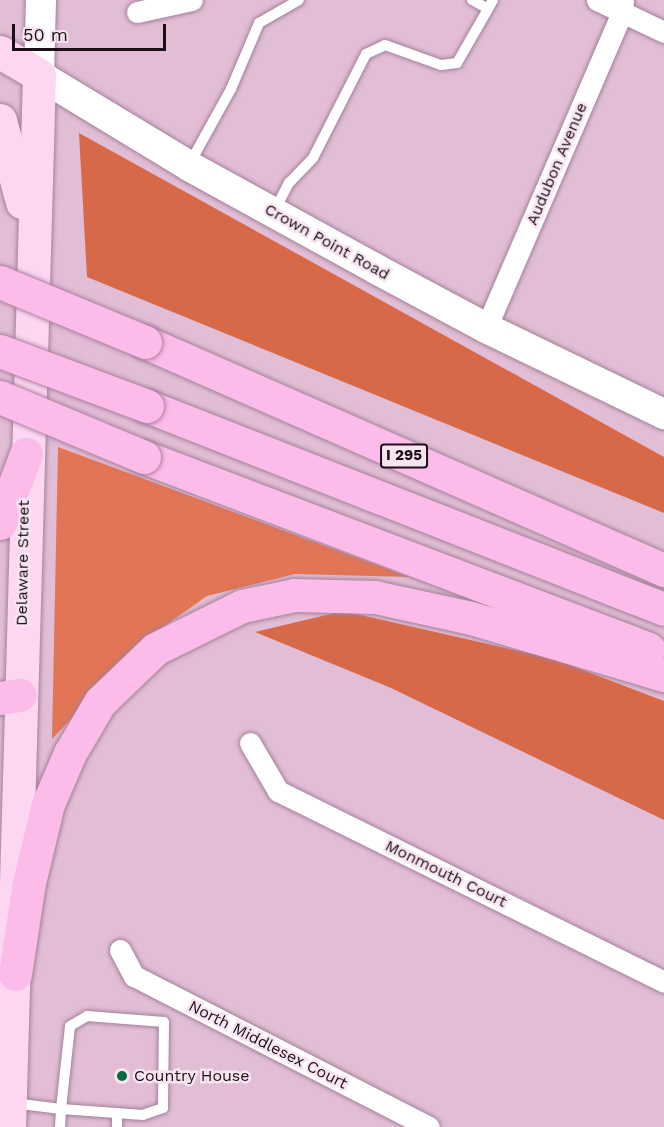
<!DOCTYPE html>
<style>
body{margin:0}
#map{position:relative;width:664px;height:1127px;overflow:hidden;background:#e2bdd6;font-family:"Work Sans",sans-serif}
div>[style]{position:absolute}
.green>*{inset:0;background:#e17555}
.forest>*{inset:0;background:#d86948}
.roads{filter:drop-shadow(0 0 2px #a48199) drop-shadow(0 0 2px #a48199)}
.service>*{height:10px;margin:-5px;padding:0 5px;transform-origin:5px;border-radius:5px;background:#fff}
.minor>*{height:21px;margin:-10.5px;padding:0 10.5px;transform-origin:10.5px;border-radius:10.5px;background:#fff}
.secondary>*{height:30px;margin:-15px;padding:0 15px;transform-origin:15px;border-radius:15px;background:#fff}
.primary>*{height:33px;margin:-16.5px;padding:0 16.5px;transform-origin:16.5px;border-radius:16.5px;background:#fdd7f2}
.motorway>*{height:33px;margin:-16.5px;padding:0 16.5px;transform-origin:16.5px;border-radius:16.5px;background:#fbbce9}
.bridges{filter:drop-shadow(0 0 2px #ad7fa0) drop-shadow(0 0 2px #ad7fa0)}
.motorway-bridge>*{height:33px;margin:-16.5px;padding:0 16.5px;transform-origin:16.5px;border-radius:16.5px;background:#fbbce9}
.dots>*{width:16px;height:16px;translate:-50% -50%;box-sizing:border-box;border:3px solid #f7e4f1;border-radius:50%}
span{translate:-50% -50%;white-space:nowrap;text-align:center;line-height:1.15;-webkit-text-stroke:5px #f7e4f1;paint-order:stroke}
.shield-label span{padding:2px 4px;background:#f7e4f1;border:2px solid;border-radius:4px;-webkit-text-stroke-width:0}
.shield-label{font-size:15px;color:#1c0f18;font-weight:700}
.street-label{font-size:16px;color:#1c0f18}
.poi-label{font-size:16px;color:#1c0f18}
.left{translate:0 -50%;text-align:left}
.scale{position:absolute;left:12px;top:24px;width:154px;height:27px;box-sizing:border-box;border:3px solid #1c0f18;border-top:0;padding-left:8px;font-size:18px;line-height:21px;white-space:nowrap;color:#1c0f18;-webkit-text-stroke:4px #f7e4f1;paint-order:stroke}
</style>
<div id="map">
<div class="green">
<div style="clip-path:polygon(58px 447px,409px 577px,295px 574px,207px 596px,149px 637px,52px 739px)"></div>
</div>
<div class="forest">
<div style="clip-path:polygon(79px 133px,664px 457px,664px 513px,87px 277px)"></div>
<div style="clip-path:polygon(343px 611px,554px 659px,664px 701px,664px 820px,391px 688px,255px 632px)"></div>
</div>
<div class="roads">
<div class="service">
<div style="left:472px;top:0;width:18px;rotate:29deg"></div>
<div style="left:488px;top:9px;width:10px;rotate:-61deg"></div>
<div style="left:190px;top:163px;width:85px;rotate:-61deg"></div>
<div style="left:231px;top:89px;width:72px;rotate:-67deg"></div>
<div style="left:259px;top:23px;width:46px;rotate:-29.9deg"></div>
<div style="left:274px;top:212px;width:33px;rotate:-63deg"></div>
<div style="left:289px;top:183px;width:35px;rotate:-46deg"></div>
<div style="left:313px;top:158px;width:117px;rotate:-63deg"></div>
<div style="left:366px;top:54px;width:21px;rotate:-25deg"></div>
<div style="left:385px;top:45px;width:59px;rotate:19.7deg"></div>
<div style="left:441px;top:65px;width:16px;rotate:-7deg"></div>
<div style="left:457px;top:63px;width:62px;rotate:-60.1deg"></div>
<div style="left:13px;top:1103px;width:48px;rotate:7.1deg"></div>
<div style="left:61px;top:1109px;width:83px;rotate:-83.8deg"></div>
<div style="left:70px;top:1026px;width:20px;rotate:-30deg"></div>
<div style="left:87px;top:1016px;width:77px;rotate:4.5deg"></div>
<div style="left:164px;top:1022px;width:86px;rotate:90.7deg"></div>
<div style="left:163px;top:1108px;width:21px;rotate:161deg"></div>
<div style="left:143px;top:1115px;width:82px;rotate:-175.8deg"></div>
<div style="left:61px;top:1109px;width:18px;rotate:93deg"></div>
<div style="left:117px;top:1127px;width:13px;rotate:-90deg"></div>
</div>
<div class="minor">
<div style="left:597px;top:0;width:74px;rotate:25.5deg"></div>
<div style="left:137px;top:12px;width:56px;rotate:-12.3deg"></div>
<div style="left:486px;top:328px;width:344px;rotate:-66.7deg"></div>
<div style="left:622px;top:12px;width:12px;rotate:-85deg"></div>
<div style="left:250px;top:743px;width:56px;rotate:59.7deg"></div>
<div style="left:278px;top:791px;width:431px;rotate:26.3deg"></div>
<div style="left:120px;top:950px;width:30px;rotate:62deg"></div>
<div style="left:134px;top:976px;width:331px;rotate:27.1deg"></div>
</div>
<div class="secondary">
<div style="left:41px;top:0;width:75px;rotate:91.5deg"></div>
<div style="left:39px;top:75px;width:175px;rotate:31.2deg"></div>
<div style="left:189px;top:166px;width:216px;rotate:28.8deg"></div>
<div style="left:378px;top:270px;width:123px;rotate:28.2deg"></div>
<div style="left:486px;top:328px;width:198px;rotate:25.8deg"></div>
</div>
<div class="primary">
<div style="left:0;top:52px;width:45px;rotate:30.5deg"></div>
<div style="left:39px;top:75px;width:1052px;rotate:91.63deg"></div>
<div style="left:0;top:120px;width:85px;rotate:75deg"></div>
</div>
<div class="motorway">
<div style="left:145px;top:342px;width:567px;rotate:23.72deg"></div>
<div style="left:147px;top:406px;width:555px;rotate:21.44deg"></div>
<div style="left:144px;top:457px;width:540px;rotate:20.82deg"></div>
<div style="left:0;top:523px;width:74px;rotate:-69.4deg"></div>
<div style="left:0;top:698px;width:20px;rotate:-9deg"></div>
<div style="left:15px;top:974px;width:92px;rotate:-81.3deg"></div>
<div style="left:29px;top:883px;width:81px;rotate:-76.5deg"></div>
<div style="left:48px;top:804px;width:56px;rotate:-66.7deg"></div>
<div style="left:70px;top:753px;width:59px;rotate:-59.5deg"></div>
<div style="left:100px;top:702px;width:76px;rotate:-43.9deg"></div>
<div style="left:155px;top:649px;width:97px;rotate:-26.3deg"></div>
<div style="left:242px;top:606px;width:53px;rotate:-11.9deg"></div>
<div style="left:294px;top:595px;width:81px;rotate:1.4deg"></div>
<div style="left:375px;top:597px;width:98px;rotate:12.3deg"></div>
<div style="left:471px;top:618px;width:201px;rotate:16.5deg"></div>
</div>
</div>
<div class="bridges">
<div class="motorway-bridge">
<div style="left:0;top:282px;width:157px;rotate:22.5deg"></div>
<div style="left:0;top:351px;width:157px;rotate:20.5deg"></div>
<div style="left:0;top:397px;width:156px;rotate:22.6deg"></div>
</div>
</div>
<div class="dots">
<div style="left:122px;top:1076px;background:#056b40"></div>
</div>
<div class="shield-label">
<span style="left:404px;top:456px">I 295</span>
</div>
<div class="street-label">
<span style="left:557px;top:164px;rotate:-67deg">Audubon Avenue</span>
<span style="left:327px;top:242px;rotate:29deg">Crown Point Road</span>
<span style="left:23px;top:563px;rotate:-89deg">Delaware Street</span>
<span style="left:446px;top:874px;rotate:26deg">Monmouth Court</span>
<span style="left:268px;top:1045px;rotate:27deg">North Middlesex Court</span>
</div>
<div class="poi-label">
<span class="left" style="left:134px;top:1076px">Country House</span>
</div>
<div class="scale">50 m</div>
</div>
